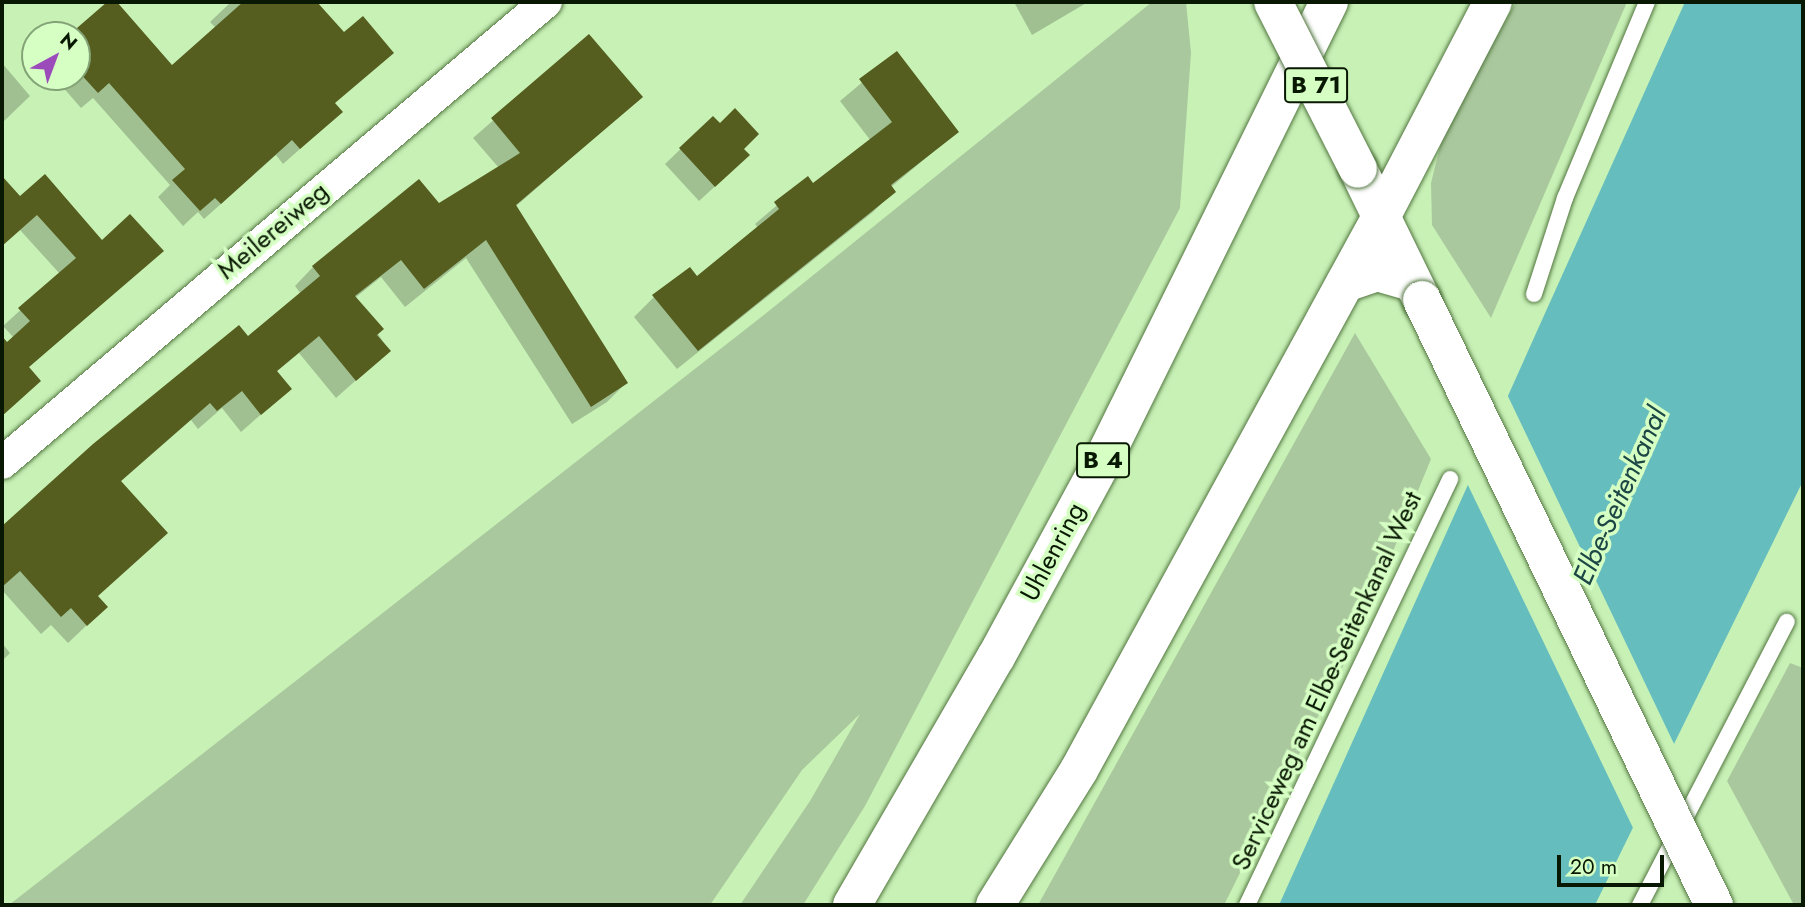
<!DOCTYPE html>
<style>
body{margin:0}
#map{position:relative;width:1805px;height:907px;overflow:hidden;background:#c8f1b6;font-family:Jost,sans-serif}
div>[style]{position:absolute}
.green>*{inset:0;background:#aac89d}
.water>*{inset:0;background:#66bdbe}
.pier>*{inset:0;background:#c8f1b6}
.shadow>*{inset:0;background:#0003}
.building>*{inset:0;background:#555d1f}
.roads{filter:drop-shadow(0 0 2px #527640) drop-shadow(0 0 2px #527640)}
.service>*{height:16px;margin:-8px;padding:0 8px;transform-origin:8px;border-radius:8px;background:#fff}
.minor>*{height:32px;margin:-16px;padding:0 16px;transform-origin:16px;border-radius:16px;background:#fff}
.primary>*{height:38px;margin:-19px;padding:0 19px;transform-origin:19px;border-radius:19px;background:#fff}
.trunk>*{height:38px;margin:-19px;padding:0 19px;transform-origin:19px;border-radius:19px;background:#fff}
.bridges{filter:drop-shadow(0 0 2px #527640) drop-shadow(0 0 2px #527640)}
.primary-bridge>*{height:38px;margin:-19px;padding:0 19px;transform-origin:19px;border-radius:19px;background:#fff}
span{translate:-50% -50%;white-space:nowrap;text-align:center;line-height:1.15;-webkit-text-stroke:7px #d5ffc3;paint-order:stroke}
.shield-label span{padding:2px 5px;background:#d5ffc3;border:2px solid;border-radius:5px;-webkit-text-stroke-width:0}
.shield-label{font-size:24px;color:#091803;font-weight:700}
.street-label{font-size:26px;color:#091803}
.water-label{font-size:28px;color:#1c4545;font-style:italic}
.frame{position:absolute;inset:0;border:4px solid #091803;pointer-events:none}
.north{position:absolute;left:21px;top:21px;width:70px;height:70px;box-sizing:border-box;background:#d5ffc3;border:2px solid #83a376;border-radius:50%;rotate:41deg;font-size:19px;font-weight:700;line-height:28px;text-align:center;color:#091803}
.north::after{content:'';display:block;margin:auto;width:24px;height:32px;background:#9c4bba;clip-path:polygon(50% 0,100% 100%,50% 72%,0 100%)}
.scale{position:absolute;left:1557px;top:855px;width:107px;height:32px;box-sizing:border-box;border:4px solid #091803;border-top:0;padding-left:9px;font-size:21px;line-height:24px;white-space:nowrap;color:#091803;-webkit-text-stroke:5px #d5ffc3;paint-order:stroke}
</style>
<div id="map">
<div class="green">
<div style="clip-path:polygon(1152px 2px,1186px 2px,1191px 53px,1180px 208px,865px 806px,803px 905px,740px 905px,810px 801px,860px 714px,802px 770px,710px 905px,9px 905px,760px 318px)"></div>
<div style="clip-path:polygon(1516px 2px,1627px 2px,1491px 318px,1432px 225px,1431px 183px,1443px 135px)"></div>
<div style="clip-path:polygon(1355px 333px,1431px 459px,1359px 634px,1224px 905px,1038px 905px)"></div>
<div style="clip-path:polygon(1790px 663px,1803px 668px,1803px 905px,1794px 905px,1727px 781px)"></div>
</div>
<div class="water">
<div style="clip-path:polygon(1685px 2px,1803px 2px,1803px 481px,1595px 905px,1279px 905px)"></div>
</div>
<div class="pier">
<div style="clip-path:polygon(1505px 390px,1676px 748px,1635px 832px,1465px 479px)"></div>
</div>
<div class="shadow">
<div style="clip-path:polygon(109px 2px,115px 2px,172px 67px,216px 28px,210px 22px,231px 2px,315px 2px,343px 34px,334px 104px,325px 127px,283px 164px,276px 155px,204px 219px,198px 212px,183px 226px,158px 197px,170px 185px,93px 98px,81px 108px,54px 77px,77px 77px,77px 35px,72px 35px)"></div>
<div style="clip-path:polygon(1014px 2px,1088px 2px,1032px 35px)"></div>
<div style="clip-path:polygon(589px 37px,641px 97px,515px 207px,626px 383px,607px 402px,572px 424px,466px 258px,405px 307px,381px 277px,355px 298px,389px 351px,336px 398px,299px 353px,276px 372px,290px 389px,241px 432px,222px 408px,198px 429px,191px 420px,120px 482px,87px 625px,68px 643px,51px 625px,41px 634px,2px 590px,2px 529px,161px 391px,248px 338px,301px 294px,295px 286px,313px 267px,439px 205px,499px 168px,473px 138px)"></div>
<div style="clip-path:polygon(897px 53px,957px 132px,890px 188px,893px 192px,873px 212px,677px 369px,634px 317px,654px 297px,697px 278px,758px 228px,755px 224px,808px 179px,813px 186px,871px 141px,840px 101px)"></div>
<div style="clip-path:polygon(2px 63px,30px 96px,2px 123px)"></div>
<div style="clip-path:polygon(713px 118px,742px 149px,733px 170px,699px 201px,665px 164px)"></div>
<div style="clip-path:polygon(2px 178px,20px 198px,102px 242px,162px 251px,28px 368px,23px 397px,2px 416px,2px 349px,14px 338px,3px 326px,60px 274px,20px 230px,2px 246px)"></div>
<div style="clip-path:polygon(2px 643px,10px 653px,2px 661px)"></div>
</div>
<div class="building">
<div style="clip-path:polygon(107px 2px,117px 2px,172px 65px,243px 2px,317px 2px,344px 32px,363px 16px,394px 53px,335px 103px,343px 112px,300px 149px,292px 140px,221px 204px,215px 198px,200px 211px,172px 180px,185px 169px,109px 83px,98px 93px,77px 70px,77px 28px)"></div>
<div style="clip-path:polygon(589px 34px,643px 97px,516px 205px,628px 383px,591px 407px,486px 240px,424px 289px,401px 260px,355px 296px,384px 329px,377px 335px,391px 351px,356px 381px,319px 336px,277px 371px,292px 389px,261px 415px,242px 391px,217px 411px,210px 403px,121px 481px,168px 533px,98px 596px,108px 607px,87px 626px,71px 608px,61px 617px,20px 571px,2px 587px,2px 526px,93px 444px,239px 325px,248px 336px,320px 276px,312px 266px,419px 179px,439px 203px,520px 153px,491px 118px)"></div>
<div style="clip-path:polygon(897px 51px,959px 132px,891px 185px,896px 192px,698px 351px,652px 295px,690px 267px,697px 276px,779px 209px,774px 202px,808px 176px,813px 183px,892px 122px,859px 79px)"></div>
<div style="clip-path:polygon(735px 108px,759px 134px,744px 149px,750px 155px,715px 187px,679px 148px,713px 116px,720px 123px)"></div>
<div style="clip-path:polygon(45px 174px,102px 240px,130px 214px,164px 251px,29px 367px,41px 381px,2px 416px,2px 336px,7px 342px,30px 321px,18px 308px,76px 258px,37px 215px,2px 246px,2px 176px,20px 196px)"></div>
</div>
<div class="roads">
<div class="service">
<div style="left:1534px;top:294px;width:101px;rotate:-72.1deg"></div>
<div style="left:1565px;top:198px;width:212px;rotate:-67.3deg"></div>
<div style="left:1247px;top:905px;width:472px;rotate:-64.5deg"></div>
<div style="left:1640px;top:905px;width:319px;rotate:-62.6deg"></div>
</div>
<div class="minor">
<div style="left:2px;top:463px;width:713px;rotate:-40.28deg"></div>
</div>
<div class="primary">
<div style="left:1358px;top:169px;width:146px;rotate:64deg"></div>
</div>
<div class="trunk">
<div style="left:1345px;top:283px;width:34px;rotate:-19deg"></div>
<div style="left:1377px;top:272px;width:37px;rotate:16deg"></div>
<div style="left:852px;top:905px;width:287px;rotate:-59.9deg"></div>
<div style="left:996px;top:657px;width:220px;rotate:-61.5deg"></div>
<div style="left:1101px;top:464px;width:515px;rotate:-63.73deg"></div>
<div style="left:995px;top:905px;width:159px;rotate:-58.1deg"></div>
<div style="left:1079px;top:770px;width:630px;rotate:-61.36deg"></div>
<div style="left:1381px;top:217px;width:242px;rotate:-62.5deg"></div>
</div>
</div>
<div class="bridges">
<div class="primary-bridge">
<div style="left:1273px;top:2px;width:187px;rotate:63deg"></div>
<div style="left:1422px;top:300px;width:672px;rotate:64.24deg"></div>
</div>
</div>
<div class="shield-label">
<span style="left:1316px;top:85px">B 71</span>
<span style="left:1103px;top:460px">B 4</span>
</div>
<div class="street-label">
<span style="left:273px;top:231px;rotate:-40deg">Meilereiweg</span>
<span style="left:1053px;top:552px;rotate:-62deg">Uhlenring</span>
<span style="left:1327px;top:681px;rotate:-65deg">Serviceweg am Elbe-Seitenkanal West</span>
</div>
<div class="water-label">
<span style="left:1620px;top:496px;rotate:-66deg">Elbe-Seitenkanal</span>
</div>
<div class="frame"></div>
<div class="north">N</div>
<div class="scale">20 m</div>
</div>
